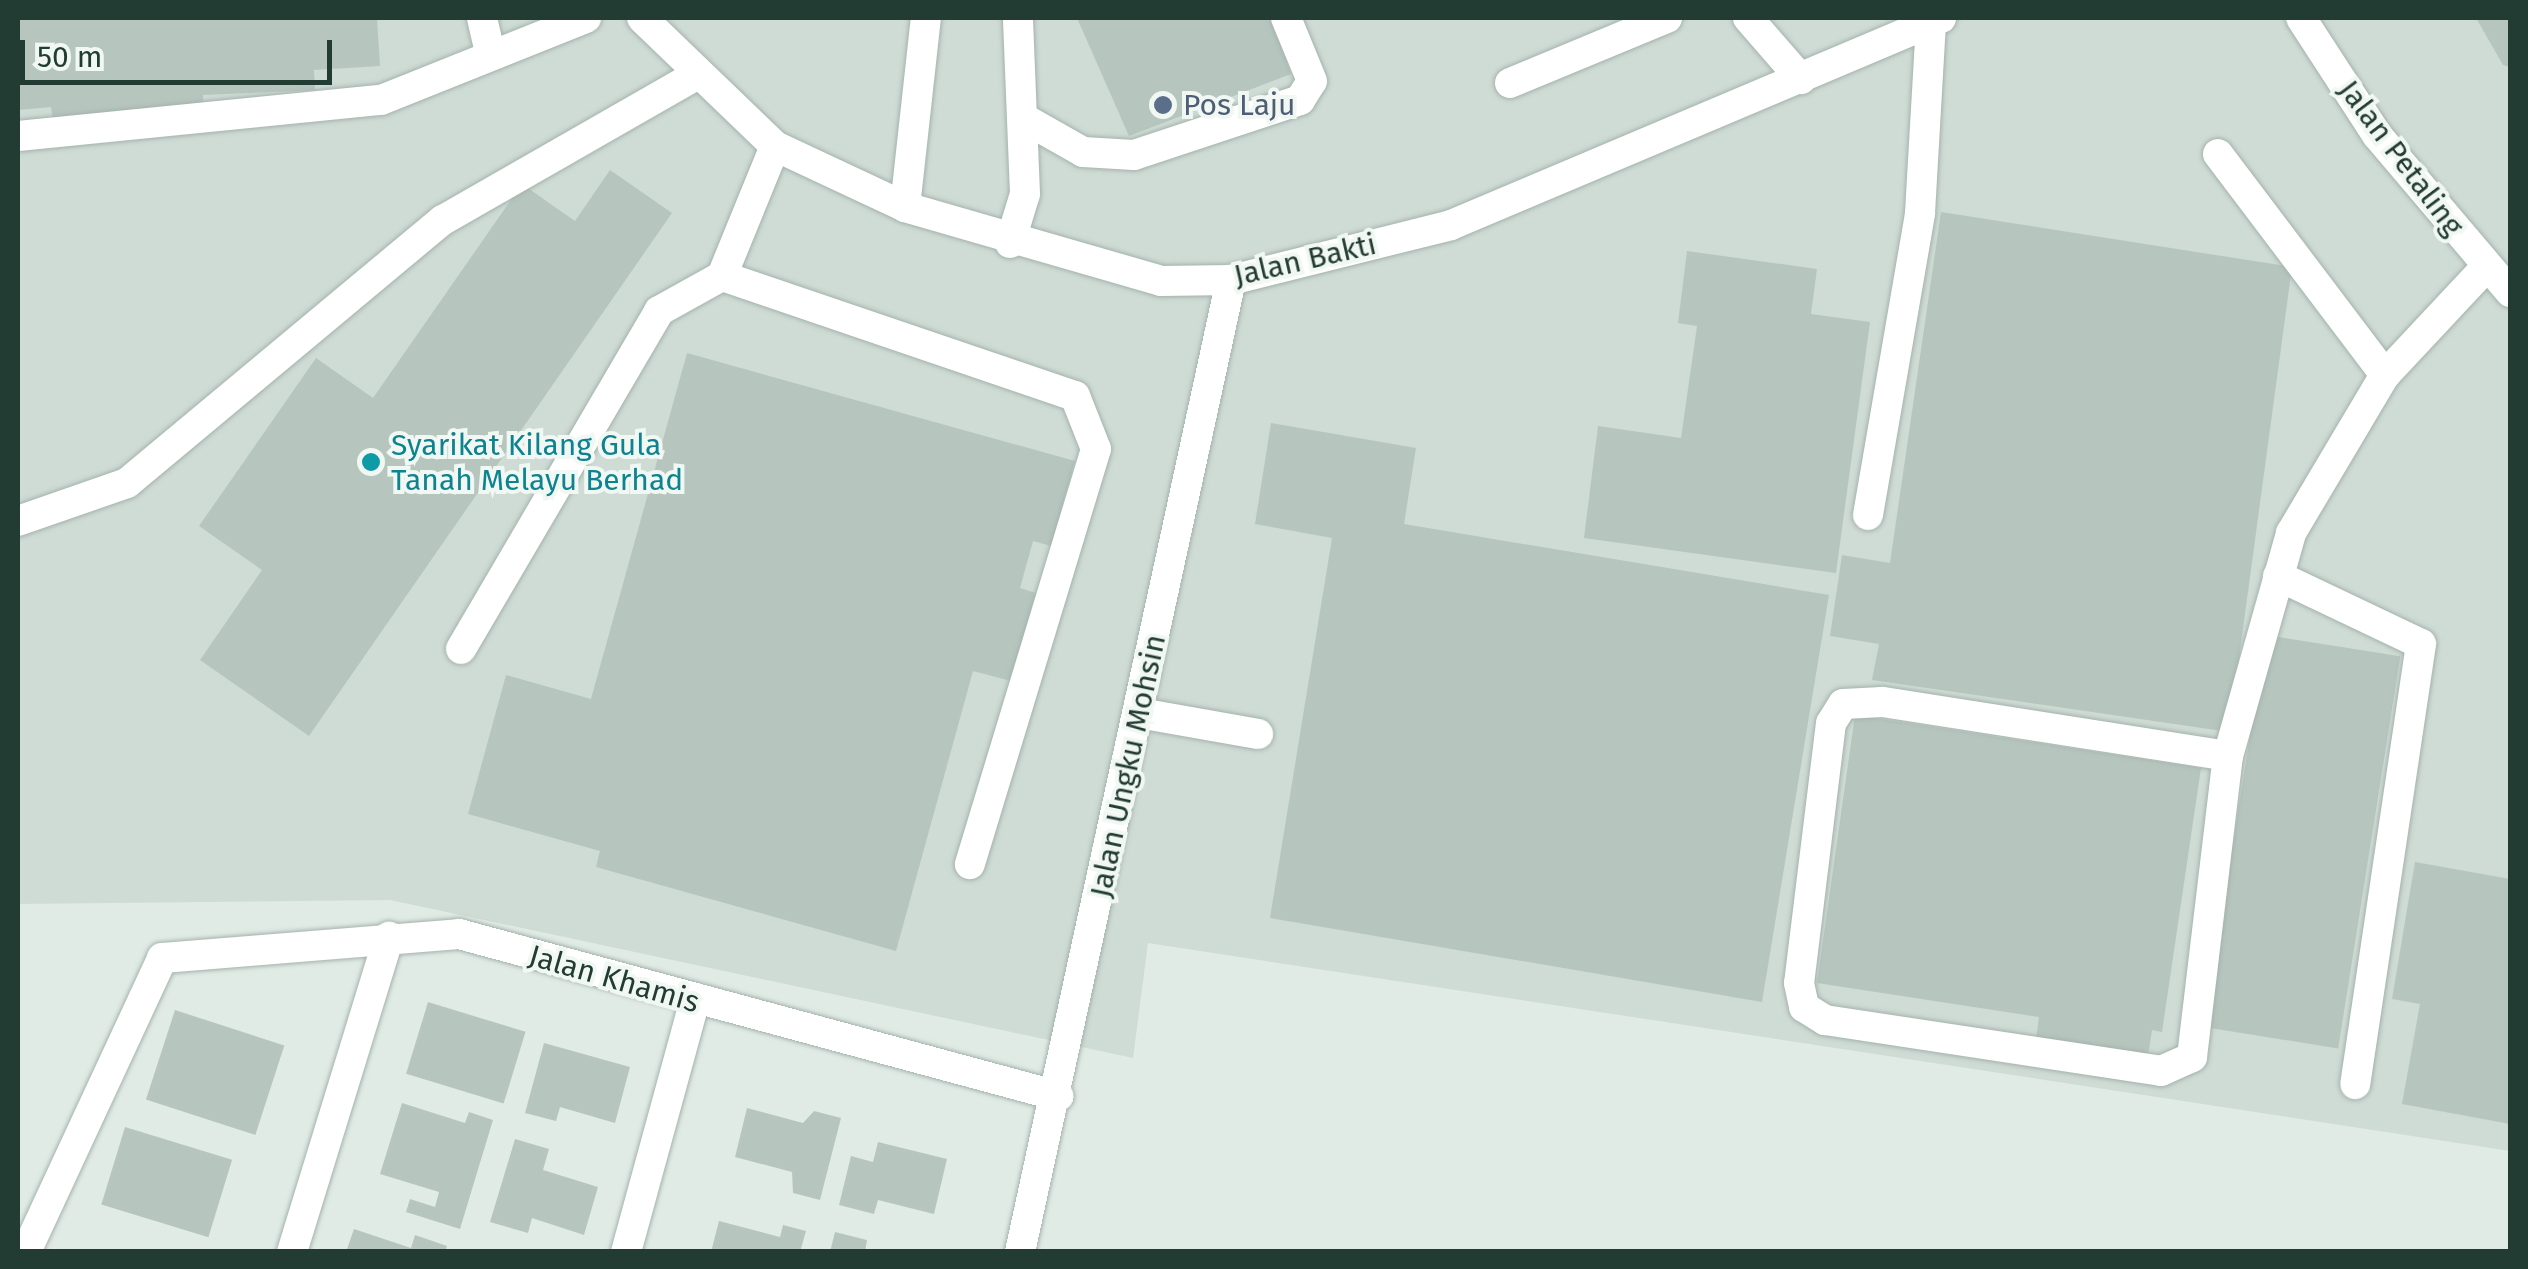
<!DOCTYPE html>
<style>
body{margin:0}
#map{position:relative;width:2528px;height:1269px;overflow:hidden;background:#e1ebe6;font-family:"Fira Sans",sans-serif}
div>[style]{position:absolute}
.built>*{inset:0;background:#cfdbd5}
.building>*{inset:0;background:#b6c6bf;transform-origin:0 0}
.roads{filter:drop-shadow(0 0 2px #a4b3ad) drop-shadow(0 0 2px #a4b3ad)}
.minor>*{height:30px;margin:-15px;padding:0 15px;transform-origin:15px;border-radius:15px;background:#fff}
.dots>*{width:28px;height:28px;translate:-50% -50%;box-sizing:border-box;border:5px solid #f1f8f4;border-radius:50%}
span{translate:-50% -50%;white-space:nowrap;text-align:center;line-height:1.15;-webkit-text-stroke:8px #f1f8f4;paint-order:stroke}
.service-label{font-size:30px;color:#4e5e75}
.left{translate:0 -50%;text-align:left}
.street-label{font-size:30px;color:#223b33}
.culture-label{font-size:30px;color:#0d838f}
.frame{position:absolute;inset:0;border:20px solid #223b33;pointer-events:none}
.scale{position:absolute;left:20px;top:40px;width:312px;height:45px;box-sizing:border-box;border:5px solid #223b33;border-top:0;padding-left:12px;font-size:30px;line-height:35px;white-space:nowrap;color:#223b33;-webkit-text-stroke:8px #f1f8f4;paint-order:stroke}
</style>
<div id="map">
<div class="built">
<div style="clip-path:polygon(18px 18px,2510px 18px,2510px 1151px,1148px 943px,1133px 1058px,390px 900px,18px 904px)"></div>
</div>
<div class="building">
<div style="clip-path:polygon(18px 18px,377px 18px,380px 66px,314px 70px,315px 90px,203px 95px,203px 107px,53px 121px,51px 107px,18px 110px)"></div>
<div style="clip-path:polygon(1077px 18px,1271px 18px,1291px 74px,1129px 136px)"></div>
<div style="clip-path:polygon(2476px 18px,2510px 18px,2510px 67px,2503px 65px)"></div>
<div style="clip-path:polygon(610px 170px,672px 213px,309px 736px,200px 660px,262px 570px,199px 526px,316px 358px,373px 398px,522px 184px,575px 221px)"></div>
<div style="clip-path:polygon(1941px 212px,2292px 267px,2229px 732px,1872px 680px,1879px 644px,1830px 636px,1842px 555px,1890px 563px)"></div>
<div style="clip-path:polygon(1687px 251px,1817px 269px,1811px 314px,1870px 322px,1836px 573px,1584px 538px,1598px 426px,1681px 438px,1697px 326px,1678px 323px)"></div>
<div style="clip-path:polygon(687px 353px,1075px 461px,1051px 546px,1033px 541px,1020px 588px,1036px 593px,1011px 681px,973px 671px,896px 951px,596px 867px,600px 851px,468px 814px,506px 675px,591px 699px)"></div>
<div style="clip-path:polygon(1271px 423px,1416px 448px,1404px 524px,1829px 595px,1762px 1002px,1270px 918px,1332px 538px,1255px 524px)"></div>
<div style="left:2266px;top:635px;width:136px;height:397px;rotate:9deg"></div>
<div style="clip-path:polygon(1855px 715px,2201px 768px,2162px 1032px,2152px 1030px,2148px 1056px,2036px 1040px,2039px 1017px,1817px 983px)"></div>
<div style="clip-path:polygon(2415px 862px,2510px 879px,2510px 1124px,2402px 1104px,2420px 1004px,2392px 999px)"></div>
<div style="left:428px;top:1002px;width:102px;height:75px;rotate:17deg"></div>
<div style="left:175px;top:1010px;width:115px;height:94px;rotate:18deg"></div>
<div style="clip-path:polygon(544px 1043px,630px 1067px,615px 1123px,560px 1107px,556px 1121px,525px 1113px)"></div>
<div style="clip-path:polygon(402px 1103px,465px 1123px,469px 1112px,493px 1120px,460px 1229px,406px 1212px,410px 1199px,435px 1207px,439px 1192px,380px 1174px)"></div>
<div style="clip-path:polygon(747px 1108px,803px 1123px,814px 1111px,841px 1118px,820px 1200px,793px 1193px,792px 1172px,735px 1157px)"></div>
<div style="left:125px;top:1127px;width:112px;height:81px;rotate:17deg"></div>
<div style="clip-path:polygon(515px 1139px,549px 1149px,543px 1170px,598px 1187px,584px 1235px,532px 1218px,528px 1233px,490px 1222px)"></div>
<div style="clip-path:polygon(878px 1142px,947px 1159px,934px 1214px,878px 1200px,874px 1214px,839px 1205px,851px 1156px,873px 1162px)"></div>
<div style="clip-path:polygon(719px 1221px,780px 1237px,783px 1225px,806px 1231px,800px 1252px,711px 1252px)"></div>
<div style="clip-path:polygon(354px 1229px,411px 1248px,415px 1235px,447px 1246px,445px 1252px,346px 1252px)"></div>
<div style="clip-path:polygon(835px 1232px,867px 1240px,865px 1252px,830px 1252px)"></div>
</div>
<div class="roads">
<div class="minor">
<div style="left:482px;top:18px;width:37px;rotate:77deg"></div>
<div style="left:642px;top:18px;width:185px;rotate:43.9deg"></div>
<div style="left:775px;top:146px;width:144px;rotate:25.1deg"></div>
<div style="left:905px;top:207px;width:266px;rotate:16.1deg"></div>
<div style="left:1161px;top:281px;width:70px;rotate:-0.8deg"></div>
<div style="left:1231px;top:280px;width:227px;rotate:-14deg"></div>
<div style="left:1451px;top:225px;width:532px;rotate:-22.9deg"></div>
<div style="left:1748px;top:18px;width:81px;rotate:49deg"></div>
<div style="left:2301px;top:18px;width:140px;rotate:57deg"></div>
<div style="left:2377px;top:135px;width:206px;rotate:49.7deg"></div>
<div style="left:1510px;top:83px;width:170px;rotate:-22.5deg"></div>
<div style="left:1023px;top:118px;width:69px;rotate:29.5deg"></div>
<div style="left:1083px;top:152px;width:51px;rotate:3.4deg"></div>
<div style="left:1134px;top:155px;width:175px;rotate:-18.3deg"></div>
<div style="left:1300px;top:100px;width:22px;rotate:-58deg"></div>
<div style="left:1312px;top:81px;width:68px;rotate:-112.4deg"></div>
<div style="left:18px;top:136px;width:365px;rotate:-5.7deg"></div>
<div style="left:381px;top:100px;width:221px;rotate:-21.8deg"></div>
<div style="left:2218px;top:154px;width:277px;rotate:52.9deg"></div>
<div style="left:905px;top:207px;width:190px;rotate:-83.7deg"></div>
<div style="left:1010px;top:243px;width:51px;rotate:-73deg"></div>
<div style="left:1025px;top:194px;width:176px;rotate:-92.3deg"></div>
<div style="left:722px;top:276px;width:373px;rotate:18.8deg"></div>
<div style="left:1075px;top:396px;width:57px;rotate:68.4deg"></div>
<div style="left:1096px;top:449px;width:434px;rotate:106.9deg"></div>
<div style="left:1868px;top:515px;width:306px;rotate:-80.2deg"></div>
<div style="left:1920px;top:213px;width:190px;rotate:-86.7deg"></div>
<div style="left:18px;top:521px;width:115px;rotate:-19.2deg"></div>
<div style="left:127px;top:483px;width:411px;rotate:-39.8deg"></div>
<div style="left:443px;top:220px;width:292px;rotate:-29.8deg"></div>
<div style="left:2278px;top:576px;width:158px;rotate:25.4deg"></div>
<div style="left:2421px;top:644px;width:445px;rotate:98.5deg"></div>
<div style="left:461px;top:649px;width:392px;rotate:-59.6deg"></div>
<div style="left:659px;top:311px;width:72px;rotate:-29.1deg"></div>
<div style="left:722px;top:276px;width:140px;rotate:-67.8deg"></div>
<div style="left:1139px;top:713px;width:121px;rotate:10deg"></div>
<div style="left:2228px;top:756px;width:350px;rotate:-171.1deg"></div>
<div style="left:1882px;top:702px;width:39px;rotate:177deg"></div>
<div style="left:1843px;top:704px;width:22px;rotate:122deg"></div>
<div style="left:1831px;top:723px;width:262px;rotate:97deg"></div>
<div style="left:1799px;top:983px;width:25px;rotate:78deg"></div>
<div style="left:1804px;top:1007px;width:25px;rotate:32deg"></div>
<div style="left:1825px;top:1020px;width:340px;rotate:8.6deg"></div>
<div style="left:2161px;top:1071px;width:34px;rotate:-24deg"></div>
<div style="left:2192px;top:1057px;width:303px;rotate:-83.2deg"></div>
<div style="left:2228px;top:756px;width:232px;rotate:-74.2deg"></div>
<div style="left:2291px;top:533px;width:184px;rotate:-59.3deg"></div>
<div style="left:2385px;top:375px;width:148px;rotate:-46.9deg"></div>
<div style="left:30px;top:1243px;width:314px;rotate:-65.1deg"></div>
<div style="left:162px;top:958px;width:298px;rotate:-4.6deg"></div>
<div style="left:459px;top:934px;width:621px;rotate:15.13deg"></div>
<div style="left:292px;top:1252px;width:330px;rotate:-72.9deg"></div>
<div style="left:626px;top:1252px;width:258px;rotate:-74.7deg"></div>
<div style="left:1020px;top:1252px;width:995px;rotate:-77.75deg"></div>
</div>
</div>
<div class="dots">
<div style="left:1163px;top:105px;background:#5c6f8a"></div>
<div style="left:371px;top:462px;background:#0f9aa8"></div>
</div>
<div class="service-label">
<span class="left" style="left:1183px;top:105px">Pos Laju</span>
</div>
<div class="street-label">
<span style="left:2401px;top:158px;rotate:53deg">Jalan Petaling</span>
<span style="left:1305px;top:260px;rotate:-13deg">Jalan Bakti</span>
<span style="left:1128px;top:766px;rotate:-78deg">Jalan Ungku Mohsin</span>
<span style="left:614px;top:979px;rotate:16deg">Jalan Khamis</span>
</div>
<div class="culture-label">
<span class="left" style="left:391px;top:462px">Syarikat Kilang Gula<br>Tanah Melayu Berhad</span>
</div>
<div class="frame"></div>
<div class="scale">50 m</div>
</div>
